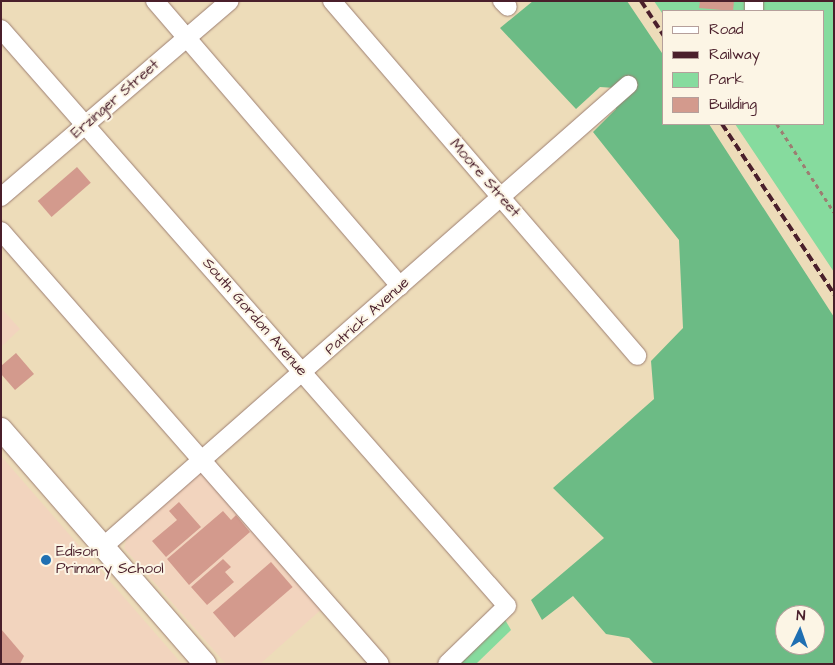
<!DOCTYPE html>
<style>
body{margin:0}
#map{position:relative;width:835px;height:665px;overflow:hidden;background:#eddcb9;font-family:"Architects Daughter",sans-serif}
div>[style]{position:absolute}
.built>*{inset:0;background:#f2d4be}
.green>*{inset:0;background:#86db9e}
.forest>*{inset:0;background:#6cbb85}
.building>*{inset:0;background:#d39a8d;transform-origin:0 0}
.path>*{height:2.5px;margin-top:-1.25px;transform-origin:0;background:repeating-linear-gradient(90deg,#9c7e72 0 4px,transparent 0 8px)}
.roads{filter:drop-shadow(0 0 1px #9c7e72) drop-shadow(0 0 1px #9c7e72)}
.minor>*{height:18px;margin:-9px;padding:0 9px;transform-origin:9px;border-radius:9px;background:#fff}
.major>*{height:22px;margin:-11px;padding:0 11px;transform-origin:11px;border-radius:11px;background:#fff}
.rail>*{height:4px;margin-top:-2px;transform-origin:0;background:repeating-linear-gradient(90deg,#4a1f2b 0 8px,transparent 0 12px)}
.dots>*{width:14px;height:14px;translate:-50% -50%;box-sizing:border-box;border:2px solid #fcf5e5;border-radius:50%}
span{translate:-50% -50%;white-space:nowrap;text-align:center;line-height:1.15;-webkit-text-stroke:4px #fcf5e5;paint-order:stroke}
.street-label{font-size:15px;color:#4a1f2b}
.poi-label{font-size:15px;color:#4a1f2b}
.left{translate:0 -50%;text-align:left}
.frame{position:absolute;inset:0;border:2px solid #4a1f2b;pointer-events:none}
.legend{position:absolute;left:662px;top:10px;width:162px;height:115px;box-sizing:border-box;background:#fcf5e5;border:1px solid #b59f9b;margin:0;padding:6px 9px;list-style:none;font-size:15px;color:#4a1f2b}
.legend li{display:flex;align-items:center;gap:10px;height:25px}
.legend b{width:25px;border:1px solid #b59f9b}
.north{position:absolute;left:775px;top:605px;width:50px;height:50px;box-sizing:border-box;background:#fcf5e5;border:1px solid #b59f9b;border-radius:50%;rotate:3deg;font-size:14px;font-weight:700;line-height:20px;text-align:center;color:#4a1f2b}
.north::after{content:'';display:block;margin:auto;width:18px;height:22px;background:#1f6fb2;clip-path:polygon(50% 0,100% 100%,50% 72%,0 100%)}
</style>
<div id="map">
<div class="built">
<div style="clip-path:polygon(1px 308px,20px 329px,1px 347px)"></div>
<div style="clip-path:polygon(1px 456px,182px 664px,1px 664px)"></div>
<div style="clip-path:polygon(202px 471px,324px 607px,260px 664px,226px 664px,124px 548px,127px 537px)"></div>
</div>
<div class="green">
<div style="clip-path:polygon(654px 1px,834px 1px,834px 272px,735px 124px,824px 124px,824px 11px,664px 11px,664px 16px)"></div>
<div style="clip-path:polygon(504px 618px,511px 630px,476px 664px,457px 664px)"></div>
</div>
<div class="forest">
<div style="clip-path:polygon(evenodd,533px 1px,627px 1px,664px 56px,664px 124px,709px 124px,834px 317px,834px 664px,654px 664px,629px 638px,606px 634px,573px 596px,542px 620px,531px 600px,604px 538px,553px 488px,654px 399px,651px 361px,683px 328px,679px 240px,593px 132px,616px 109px,615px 88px,600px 87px,576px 109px,500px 28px,533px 1px,785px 615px,815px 615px,815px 645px,785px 645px,785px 615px)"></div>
</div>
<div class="building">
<div style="clip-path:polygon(700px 1px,734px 1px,733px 11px,699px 8px)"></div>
<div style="left:77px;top:167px;width:21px;height:52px;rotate:49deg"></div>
<div style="clip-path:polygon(16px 353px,34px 374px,15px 390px,1px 374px,1px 366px)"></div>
<div style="clip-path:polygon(179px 502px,201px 527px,166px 557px,152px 541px,177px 520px,169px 511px)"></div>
<div style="clip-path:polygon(223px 511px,231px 520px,236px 515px,250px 532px,189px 585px,167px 559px)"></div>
<div style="clip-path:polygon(223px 559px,231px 567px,225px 572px,234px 582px,207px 605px,191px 587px)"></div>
<div style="left:271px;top:562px;width:33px;height:77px;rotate:49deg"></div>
<div style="clip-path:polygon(1px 629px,24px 656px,20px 664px,1px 664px)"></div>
</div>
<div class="path">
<div style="left:777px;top:124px;width:105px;rotate:57.1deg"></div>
</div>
<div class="roads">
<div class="minor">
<div style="left:155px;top:1px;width:376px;rotate:49.3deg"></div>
<div style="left:332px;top:1px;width:468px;rotate:49.3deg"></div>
<div style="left:502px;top:1px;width:8px;rotate:45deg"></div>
<div style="left:754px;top:11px;width:10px;rotate:-90deg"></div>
<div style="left:1px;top:29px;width:767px;rotate:48.75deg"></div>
<div style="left:507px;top:606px;width:83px;rotate:136deg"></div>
<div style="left:1px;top:197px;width:301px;rotate:-40.6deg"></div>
<div style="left:1px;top:231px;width:575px;rotate:48.8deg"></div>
<div style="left:105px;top:545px;width:697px;rotate:-41.33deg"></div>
</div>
<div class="major">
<div style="left:1px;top:429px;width:311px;rotate:49deg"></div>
</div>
</div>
<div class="rail">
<div style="left:641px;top:1px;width:42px;rotate:56.7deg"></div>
<div style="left:722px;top:124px;width:204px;rotate:56.6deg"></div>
</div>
<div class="dots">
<div style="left:46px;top:560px;background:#1f6fb2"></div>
</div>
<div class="street-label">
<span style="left:115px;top:99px;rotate:-41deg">Erzinger Street</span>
<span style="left:485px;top:178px;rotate:49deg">Moore Street</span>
<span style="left:367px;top:316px;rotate:-42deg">Patrick Avenue</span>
<span style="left:255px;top:317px;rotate:49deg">South Gordon Avenue</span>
</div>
<div class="poi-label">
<span class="left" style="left:56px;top:560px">Edison<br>Primary School</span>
</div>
<div class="frame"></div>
<ul class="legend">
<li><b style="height:6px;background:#fff"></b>Road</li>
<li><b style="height:6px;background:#4a1f2b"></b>Railway</li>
<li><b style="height:14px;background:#86db9e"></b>Park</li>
<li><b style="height:14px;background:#d39a8d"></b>Building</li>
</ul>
<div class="north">N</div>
</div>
